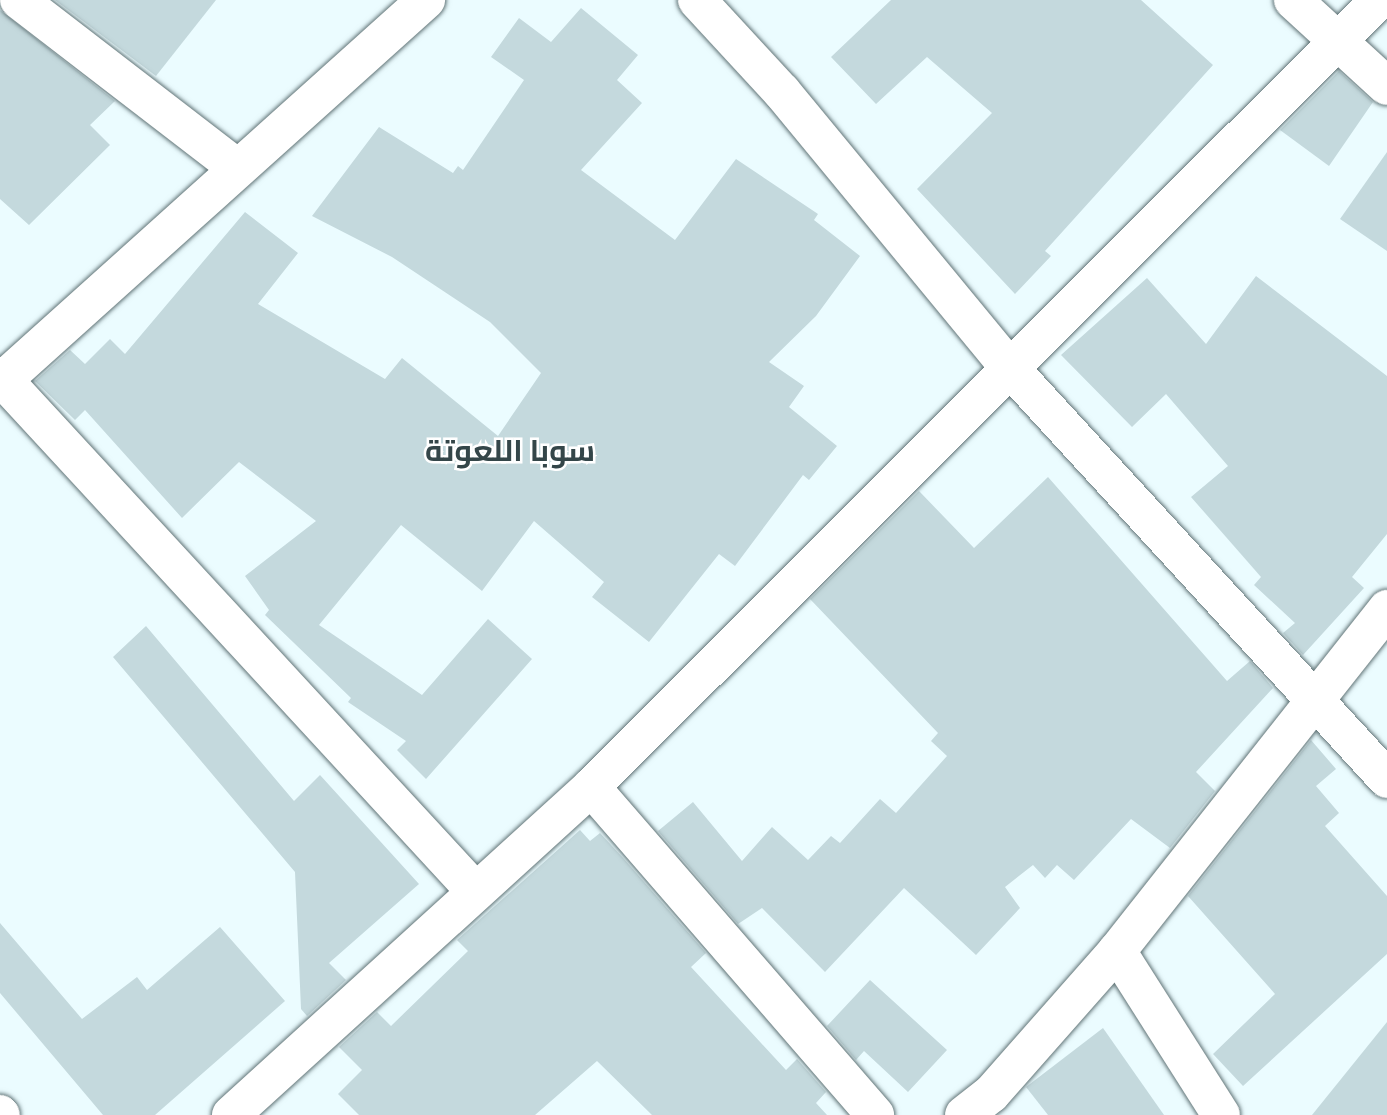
<!DOCTYPE html>
<meta charset="utf-8">
<style>
body{margin:0}
#map{position:relative;width:1387px;height:1115px;overflow:hidden;background:#ebfcff;font-family:Ubuntu,Cairo,sans-serif}
div>[style]{position:absolute}
.building>*{inset:0;background:#c4d9dd}
.roads{filter:drop-shadow(0 0 2px #617477) drop-shadow(0 0 2px #617477)}
.minor>*{height:38px;margin:-19px;padding:0 19px;transform-origin:19px;border-radius:19px;background:#fff}
span{translate:-50% -50%;white-space:nowrap;text-align:center;line-height:1.15;-webkit-text-stroke:5px #fff;paint-order:stroke}
.district-label{font-size:30px;color:#344649;font-weight:700}
</style>
<div id="map">
<div class="building">
<div style="clip-path:polygon(55px 0,216px 0,156px 76px)"></div>
<div style="clip-path:polygon(891px 0,1141px 0,1213px 65px,1045px 251px,1051px 256px,1015px 294px,917px 189px,992px 113px,927px 57px,876px 104px,831px 57px)"></div>
<div style="clip-path:polygon(581px 8px,638px 55px,617px 80px,642px 103px,581px 170px,675px 240px,736px 159px,818px 214px,814px 220px,860px 256px,816px 316px,769px 362px,804px 386px,789px 407px,837px 446px,809px 480px,803px 475px,735px 566px,719px 554px,649px 642px,592px 597px,604px 582px,534px 521px,482px 591px,401px 525px,319px 625px,422px 695px,488px 619px,532px 659px,426px 779px,397px 750px,406px 741px,348px 702px,351px 698px,265px 615px,269px 610px,245px 576px,316px 521px,239px 462px,182px 518px,85px 410px,75px 420px,35px 381px,70px 350px,85px 364px,110px 339px,125px 354px,245px 212px,298px 253px,258px 304px,385px 379px,402px 358px,498px 436px,541px 373px,490px 322px,392px 257px,312px 216px,379px 127px,453px 173px,458px 166px,463px 170px,524px 80px,491px 57px,519px 18px,551px 42px)"></div>
<div style="clip-path:polygon(0 10px,115px 101px,90px 125px,110px 145px,29px 225px,0 199px)"></div>
<div style="clip-path:polygon(1339px 71px,1373px 102px,1329px 166px,1280px 130px)"></div>
<div style="clip-path:polygon(1387px 152px,1387px 251px,1340px 219px)"></div>
<div style="clip-path:polygon(1256px 276px,1387px 376px,1387px 534px,1352px 577px,1364px 588px,1303px 655px,1283px 633px,1295px 623px,1254px 585px,1261px 577px,1191px 497px,1228px 466px,1166px 394px,1132px 427px,1061px 355px,1147px 278px,1206px 344px)"></div>
<div style="clip-path:polygon(1048px 477px,1227px 681px,1250px 661px,1273px 688px,1196px 772px,1215px 791px,1170px 848px,1131px 819px,1074px 880px,1057px 865px,1045px 878px,1033px 865px,1005px 887px,1020px 908px,976px 955px,904px 888px,825px 972px,762px 908px,738px 924px,658px 831px,693px 802px,742px 861px,772px 827px,808px 860px,831px 836px,840px 843px,880px 799px,896px 813px,947px 756px,931px 741px,938px 733px,810px 599px,919px 491px,974px 548px)"></div>
<div style="clip-path:polygon(146px 626px,294px 801px,320px 775px,419px 884px,329px 963px,346px 980px,307px 1016px,301px 1009px,295px 872px,113px 657px)"></div>
<div style="clip-path:polygon(1311px 740px,1336px 769px,1316px 786px,1339px 813px,1325px 826px,1387px 896px,1387px 954px,1243px 1086px,1213px 1054px,1275px 994px,1188px 896px)"></div>
<div style="clip-path:polygon(580px 830px,590px 841px,600px 833px,624px 859px,706px 953px,691px 967px,786px 1070px,797px 1059px,826px 1092px,816px 1103px,827px 1115px,652px 1115px,597px 1061px,535px 1115px,359px 1115px,338px 1094px,362px 1070px,339px 1047px,377px 1012px,391px 1026px,468px 951px,457px 940px)"></div>
<div style="clip-path:polygon(0 923px,82px 1019px,137px 977px,147px 990px,220px 927px,285px 1001px,155px 1115px,103px 1115px,0 993px)"></div>
<div style="clip-path:polygon(870px 980px,947px 1050px,908px 1092px,864px 1051px,856px 1060px,827px 1026px)"></div>
<div style="clip-path:polygon(1387px 1022px,1387px 1115px,1312px 1115px)"></div>
<div style="clip-path:polygon(1103px 1028px,1164px 1115px,1048px 1115px,1026px 1087px)"></div>
</div>
<div class="roads">
<div class="minor">
<div style="left:19px;top:0;width:274px;rotate:37.6deg"></div>
<div style="left:697px;top:0;width:125px;rotate:47.3deg"></div>
<div style="left:782px;top:92px;width:357px;rotate:50.5deg"></div>
<div style="left:1009px;top:367px;width:559px;rotate:47.46deg"></div>
<div style="left:1293px;top:0;width:127px;rotate:42.5deg"></div>
<div style="left:0;top:376px;width:701px;rotate:47.31deg"></div>
<div style="left:0;top:383px;width:573px;rotate:-41.96deg"></div>
<div style="left:591px;top:787px;width:434px;rotate:49.1deg"></div>
<div style="left:1117px;top:951px;width:194px;rotate:57.6deg"></div>
<div style="left:0;top:1114px;width:1px;rotate:45deg"></div>
<div style="left:231px;top:1115px;width:487px;rotate:-42.3deg"></div>
<div style="left:591px;top:787px;width:1114px;rotate:-44.96deg"></div>
<div style="left:964px;top:1115px;width:34px;rotate:-38deg"></div>
<div style="left:991px;top:1094px;width:191px;rotate:-48.6deg"></div>
<div style="left:1117px;top:951px;width:436px;rotate:-51.7deg"></div>
</div>
</div>
<div class="district-label">
<span style="left:510px;top:450px">سوبا اللعوتة</span>
</div>
</div>
